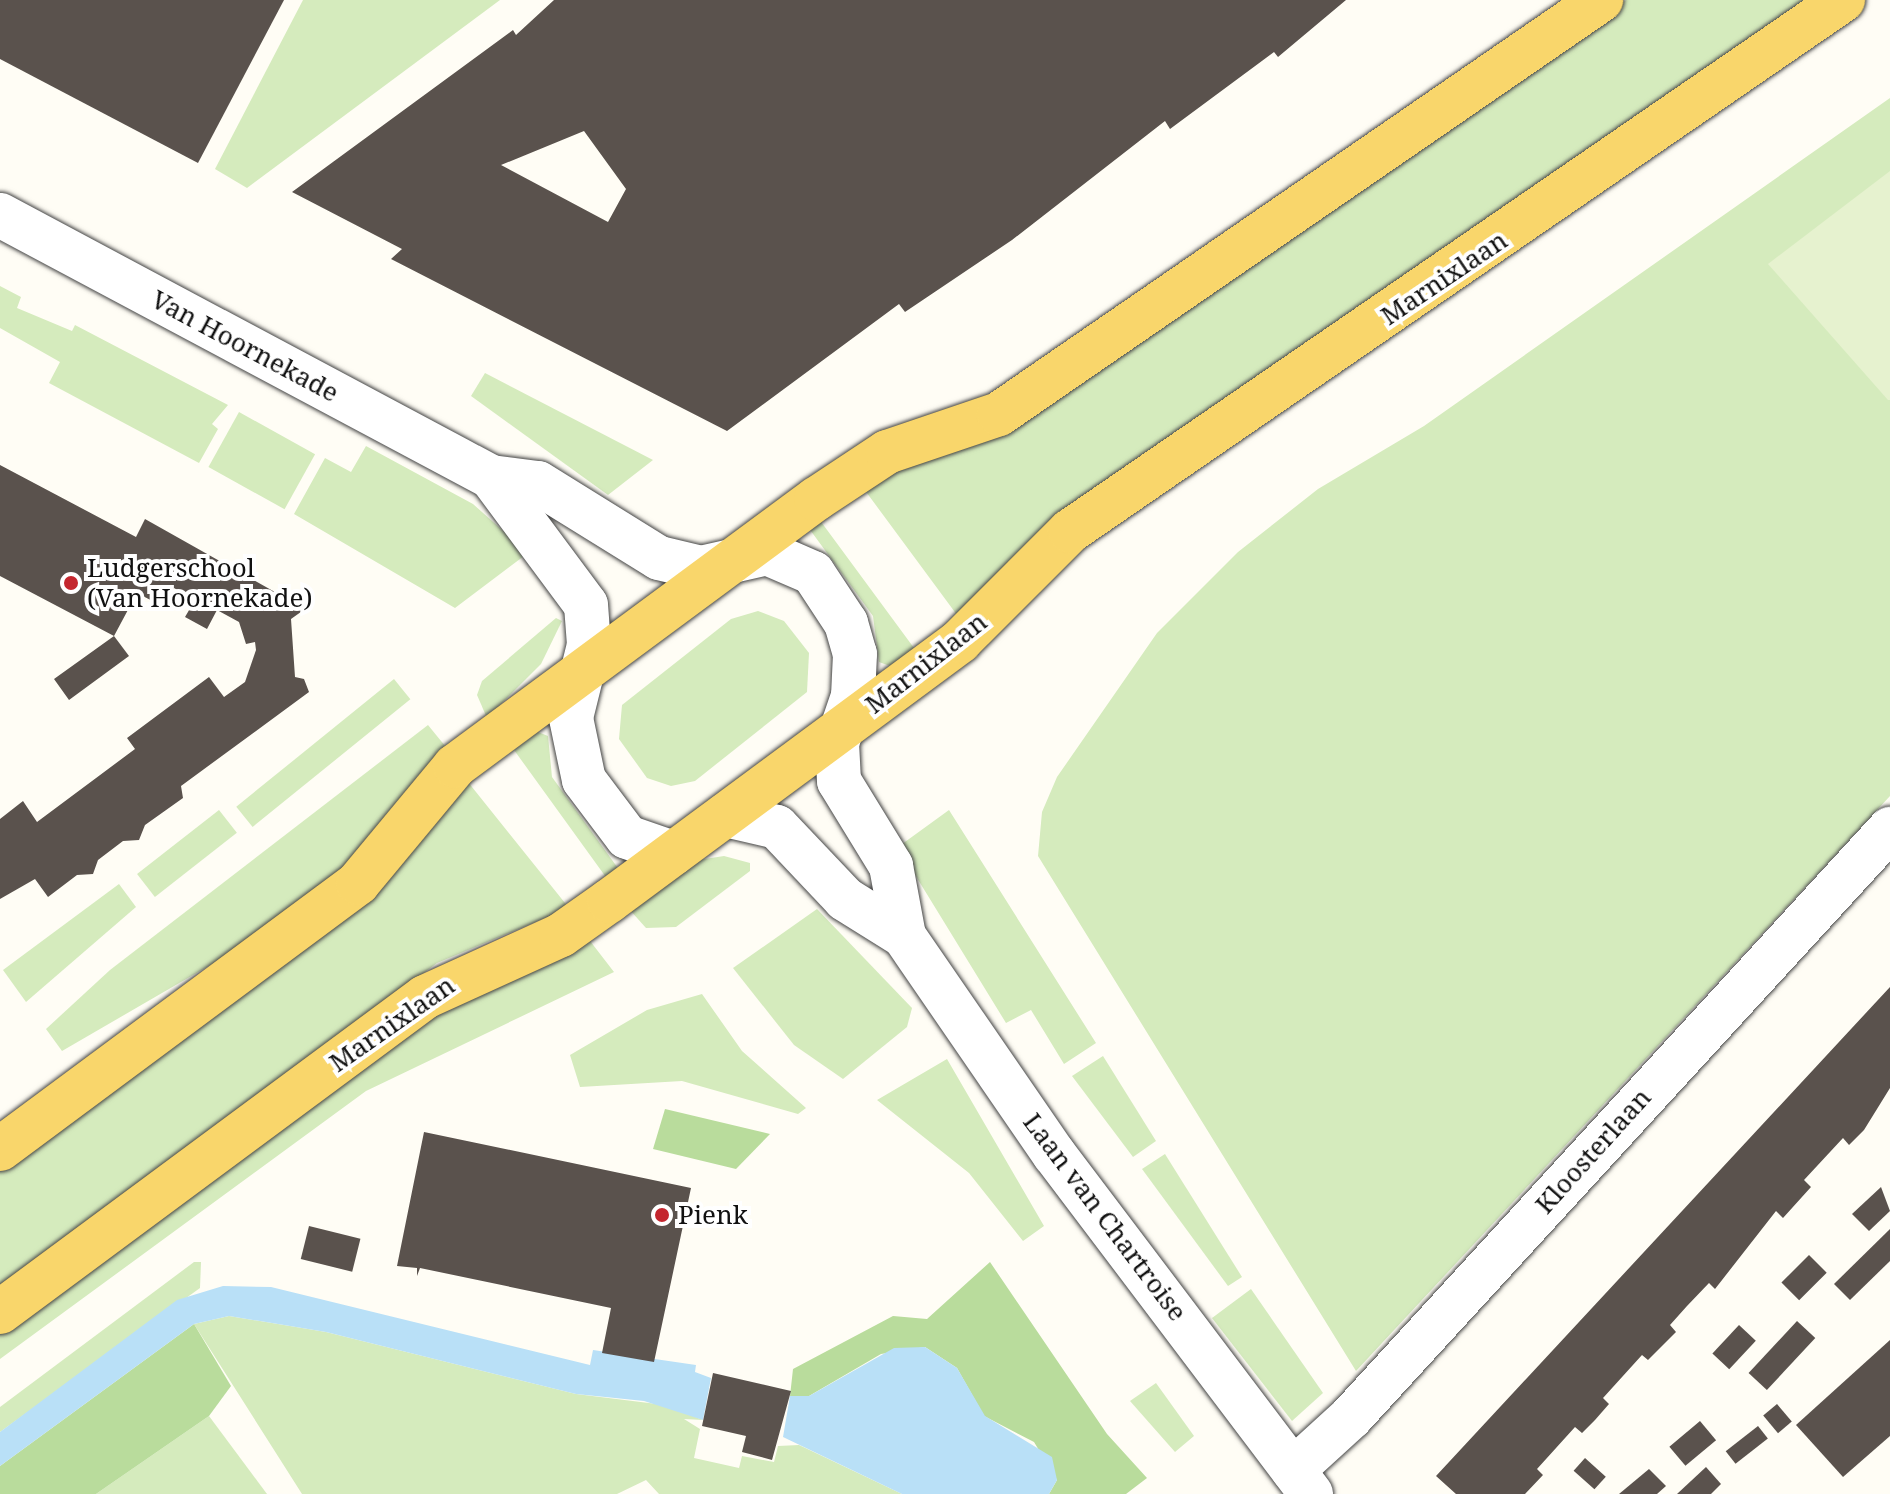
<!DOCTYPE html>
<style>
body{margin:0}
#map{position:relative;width:1890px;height:1494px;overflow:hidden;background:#fffdf5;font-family:"Noto Serif",serif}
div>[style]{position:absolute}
.green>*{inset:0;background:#d5ebbd;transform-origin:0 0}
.forest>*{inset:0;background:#b9dc9c}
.pitch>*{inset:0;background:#e6f2cf}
.water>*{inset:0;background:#b9e0f7}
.building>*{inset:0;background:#5a524d;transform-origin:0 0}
.roads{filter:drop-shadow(0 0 2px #444) drop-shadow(0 0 2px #444)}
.minor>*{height:44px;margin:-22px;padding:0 22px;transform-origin:22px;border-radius:22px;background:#fff}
.major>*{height:44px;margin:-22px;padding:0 22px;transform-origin:22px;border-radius:22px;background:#f9d66b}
.dots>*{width:22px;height:22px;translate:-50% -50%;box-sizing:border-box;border:4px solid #fff;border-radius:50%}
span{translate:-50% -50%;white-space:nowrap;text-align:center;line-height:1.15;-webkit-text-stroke:8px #fff;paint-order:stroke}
.street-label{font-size:26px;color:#111}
.poi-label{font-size:26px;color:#111}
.left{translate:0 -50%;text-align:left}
</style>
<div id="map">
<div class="green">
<div style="clip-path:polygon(303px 0,500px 0,247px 188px,215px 169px)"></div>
<div style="clip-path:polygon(1626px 0,1814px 0,957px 615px,861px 485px,996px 434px)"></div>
<div style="clip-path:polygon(1890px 98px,1890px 796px,1356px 1371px,1038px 856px,1042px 812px,1057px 777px,1157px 633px,1238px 552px,1318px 489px,1424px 426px)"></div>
<div style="clip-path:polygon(0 286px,21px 297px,17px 308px,72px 331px,75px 325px,228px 405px,212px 424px,218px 429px,199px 463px,49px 383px,60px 362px,0 328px)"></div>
<div style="clip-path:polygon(485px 373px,653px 460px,608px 495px,471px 396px)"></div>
<div style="left:239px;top:412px;width:87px;height:63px;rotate:29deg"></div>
<div style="clip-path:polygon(366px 446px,473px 504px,528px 553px,455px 608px,294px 514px,325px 458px,351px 472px)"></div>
<div style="clip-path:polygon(819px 519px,914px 648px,890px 666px,879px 662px,873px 616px,808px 527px)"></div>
<div style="clip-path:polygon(758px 611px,784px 621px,809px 653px,807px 692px,695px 781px,671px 786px,647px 778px,619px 739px,622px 705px,731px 619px)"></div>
<div style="clip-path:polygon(556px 618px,562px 621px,541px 664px,487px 718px,477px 695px,482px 681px)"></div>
<div style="left:394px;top:679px;width:26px;height:203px;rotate:51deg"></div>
<div style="clip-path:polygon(428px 725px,450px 752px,362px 853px,269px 931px,62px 1051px,46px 1029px,110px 970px)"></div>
<div style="clip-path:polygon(538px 732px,548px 736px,552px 777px,620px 871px,608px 880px,514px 750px)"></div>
<div style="clip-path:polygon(468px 782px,569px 908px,437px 963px,0 1291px,0 1169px)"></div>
<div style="left:219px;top:810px;width:29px;height:104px;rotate:52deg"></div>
<div style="clip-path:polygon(949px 810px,1096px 1043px,1064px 1064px,1031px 1010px,1006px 1023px,898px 847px)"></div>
<div style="clip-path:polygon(724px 856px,750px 863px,750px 871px,676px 927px,646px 928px,629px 909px,692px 861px)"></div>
<div style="clip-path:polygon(119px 884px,136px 907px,26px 1002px,3px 970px)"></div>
<div style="clip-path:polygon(817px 909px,912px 1008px,907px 1027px,843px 1079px,794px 1045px,733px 968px)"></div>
<div style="clip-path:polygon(587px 937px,614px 972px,366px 1091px,0 1359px,0 1330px,416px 1022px)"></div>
<div style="clip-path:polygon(702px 994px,742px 1051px,806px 1108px,798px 1114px,682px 1081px,580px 1087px,570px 1055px,647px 1010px)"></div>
<div style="clip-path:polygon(1103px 1056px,1156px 1141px,1133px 1157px,1072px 1076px)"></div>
<div style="clip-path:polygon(947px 1059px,1044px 1226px,1023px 1241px,969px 1173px,877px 1100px)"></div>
<div style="clip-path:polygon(1165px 1154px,1242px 1277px,1228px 1286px,1142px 1169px)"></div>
<div style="clip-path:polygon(194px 1262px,201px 1262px,200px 1288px,0 1432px,0 1407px)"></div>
<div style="clip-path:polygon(1251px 1289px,1323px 1393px,1292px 1421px,1212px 1318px)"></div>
<div style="clip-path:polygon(229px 1316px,326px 1332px,576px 1394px,665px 1405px,703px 1420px,684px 1419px,700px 1429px,694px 1458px,739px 1468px,742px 1456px,774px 1462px,778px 1446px,799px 1445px,902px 1494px,659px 1494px,646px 1480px,617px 1494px,302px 1494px,194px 1324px)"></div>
<div style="clip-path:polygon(1156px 1383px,1194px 1436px,1175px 1452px,1130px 1401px)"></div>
<div style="clip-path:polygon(209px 1416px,267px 1494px,96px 1494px)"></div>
</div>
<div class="forest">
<div style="clip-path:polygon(665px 1109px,770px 1134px,736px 1169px,653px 1149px)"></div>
<div style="clip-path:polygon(990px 1262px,1107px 1434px,1147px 1478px,1126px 1494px,1049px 1494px,1057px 1480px,1034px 1442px,984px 1416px,957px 1368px,925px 1347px,881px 1354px,809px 1396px,790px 1396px,793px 1369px,893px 1316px,927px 1319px)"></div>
<div style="clip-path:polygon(194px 1324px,231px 1386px,209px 1416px,96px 1494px,0 1494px,0 1466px)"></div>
</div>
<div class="pitch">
<div style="clip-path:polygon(1890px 171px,1890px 400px,1888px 400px,1768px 264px)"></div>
</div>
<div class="water">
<div style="clip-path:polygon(223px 1286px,271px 1287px,590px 1365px,593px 1350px,696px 1365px,695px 1372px,711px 1378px,703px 1420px,644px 1401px,576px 1394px,326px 1332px,229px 1316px,194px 1324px,0 1466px,0 1432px,177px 1300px)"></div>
<div style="clip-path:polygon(925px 1347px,957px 1368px,985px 1416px,1052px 1457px,1057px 1480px,1049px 1494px,902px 1494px,783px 1437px,790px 1396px,809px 1396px,894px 1348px)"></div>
</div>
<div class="building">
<div style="clip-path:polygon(0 0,284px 0,198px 163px,0 59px)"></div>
<div style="clip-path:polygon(evenodd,554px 0,1346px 0,1278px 57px,1274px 52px,1170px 129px,1165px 121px,1012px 240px,905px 312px,899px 304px,727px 431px,391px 259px,402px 249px,292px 192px,513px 30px,516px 35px,554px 0,584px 131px,626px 189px,608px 222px,501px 165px,584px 131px)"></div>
<div style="clip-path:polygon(0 465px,136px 537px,145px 519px,305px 609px,291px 619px,295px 677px,304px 679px,309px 692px,181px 786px,183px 798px,145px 825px,139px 840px,123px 841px,98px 860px,93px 874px,77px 875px,48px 897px,35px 879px,0 899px,0 819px,23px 801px,37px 822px,135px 749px,127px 738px,209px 677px,224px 697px,245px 682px,256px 650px,255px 642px,246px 644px,239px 622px,217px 610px,207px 629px,185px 617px,195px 600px,174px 588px,164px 607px,137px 593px,114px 636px,129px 656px,69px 700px,54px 679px,114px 636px,0 576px)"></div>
<div style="clip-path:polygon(1890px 987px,1890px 1088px,1864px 1130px,1849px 1145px,1843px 1138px,1804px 1180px,1811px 1187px,1783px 1218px,1776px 1211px,1715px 1289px,1709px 1283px,1687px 1306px,1670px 1325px,1676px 1332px,1648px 1360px,1642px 1355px,1603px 1398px,1609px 1404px,1595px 1420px,1582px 1433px,1575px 1427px,1537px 1469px,1543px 1475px,1525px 1494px,1456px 1494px,1436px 1476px)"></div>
<div style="clip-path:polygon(424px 1132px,691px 1188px,654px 1362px,602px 1353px,611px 1308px,420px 1268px,417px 1276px,417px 1268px,397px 1266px)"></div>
<div style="clip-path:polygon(1881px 1187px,1890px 1211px,1869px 1231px,1852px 1214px)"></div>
<div style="left:309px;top:1226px;width:53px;height:34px;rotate:14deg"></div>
<div style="clip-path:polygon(1890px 1229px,1890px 1261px,1850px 1300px,1834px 1284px)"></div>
<div style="left:1809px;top:1255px;width:25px;height:39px;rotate:45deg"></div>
<div style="left:1797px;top:1321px;width:25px;height:71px;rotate:43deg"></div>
<div style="left:1739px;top:1325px;width:23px;height:39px;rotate:43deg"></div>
<div style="clip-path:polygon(1890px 1340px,1890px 1436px,1843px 1477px,1796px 1425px)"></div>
<div style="clip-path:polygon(713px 1373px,791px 1391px,772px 1460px,742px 1452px,746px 1436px,702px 1426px)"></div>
<div style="left:1777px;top:1404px;width:23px;height:18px;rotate:50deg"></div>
<div style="left:1700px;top:1421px;width:25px;height:40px;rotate:50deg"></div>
<div style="left:1758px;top:1426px;width:16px;height:41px;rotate:52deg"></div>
<div style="left:1585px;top:1458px;width:28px;height:17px;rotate:42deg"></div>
<div style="clip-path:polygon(1706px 1467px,1721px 1484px,1711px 1494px,1677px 1494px)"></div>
<div style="clip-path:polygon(1649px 1469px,1666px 1486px,1657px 1494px,1619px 1494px)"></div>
</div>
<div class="roads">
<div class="minor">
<div style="left:0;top:215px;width:557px;rotate:28.08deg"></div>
<div style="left:491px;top:477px;width:47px;rotate:7.3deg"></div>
<div style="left:538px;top:483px;width:142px;rotate:31.8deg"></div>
<div style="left:659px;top:558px;width:43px;rotate:13.4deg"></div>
<div style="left:701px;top:568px;width:68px;rotate:-12.8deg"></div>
<div style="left:767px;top:553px;width:50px;rotate:23.5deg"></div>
<div style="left:813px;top:573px;width:60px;rotate:56.6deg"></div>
<div style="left:846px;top:623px;width:32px;rotate:74deg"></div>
<div style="left:855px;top:654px;width:42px;rotate:92.7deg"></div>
<div style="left:853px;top:696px;width:50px;rotate:108.8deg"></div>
<div style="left:837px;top:743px;width:38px;rotate:87deg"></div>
<div style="left:839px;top:781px;width:100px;rotate:58.5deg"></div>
<div style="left:891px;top:866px;width:71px;rotate:79.5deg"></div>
<div style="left:491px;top:477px;width:159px;rotate:53.4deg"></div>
<div style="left:586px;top:605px;width:40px;rotate:85.7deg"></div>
<div style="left:589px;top:645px;width:75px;rotate:103.9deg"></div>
<div style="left:571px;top:718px;width:63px;rotate:78.2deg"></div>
<div style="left:584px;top:780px;width:71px;rotate:53deg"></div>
<div style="left:627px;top:837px;width:49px;rotate:19.2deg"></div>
<div style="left:726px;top:815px;width:52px;rotate:13.2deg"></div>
<div style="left:777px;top:827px;width:99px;rotate:46.6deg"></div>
<div style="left:845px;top:899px;width:70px;rotate:32.1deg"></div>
<div style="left:904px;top:936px;width:265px;rotate:55.5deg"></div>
<div style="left:1054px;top:1154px;width:426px;rotate:52.9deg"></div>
<div style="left:1293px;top:1470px;width:79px;rotate:-42.4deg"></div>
<div style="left:1351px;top:1417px;width:798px;rotate:-47.49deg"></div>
</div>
<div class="major">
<div style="left:0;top:1149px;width:446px;rotate:-36.6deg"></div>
<div style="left:358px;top:883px;width:152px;rotate:-50.3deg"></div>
<div style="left:455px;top:766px;width:449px;rotate:-36.5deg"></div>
<div style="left:816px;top:499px;width:85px;rotate:-33.5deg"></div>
<div style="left:887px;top:452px;width:118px;rotate:-18.7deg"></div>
<div style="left:999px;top:414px;width:731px;rotate:-34.52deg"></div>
<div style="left:0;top:1312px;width:529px;rotate:-36.54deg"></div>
<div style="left:425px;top:997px;width:149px;rotate:-24.5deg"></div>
<div style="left:561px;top:935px;width:59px;rotate:-35.3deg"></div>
<div style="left:609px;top:901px;width:437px;rotate:-36.5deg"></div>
<div style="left:960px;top:641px;width:156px;rotate:-45deg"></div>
<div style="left:1070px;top:531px;width:938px;rotate:-34.49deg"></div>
</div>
</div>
<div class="dots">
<div style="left:71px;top:583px;background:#c4262e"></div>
<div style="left:662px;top:1215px;background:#c4262e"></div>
</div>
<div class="street-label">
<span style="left:1444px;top:278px;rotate:-34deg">Marnixlaan</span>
<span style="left:245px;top:346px;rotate:28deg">Van Hoornekade</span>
<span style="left:926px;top:663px;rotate:-38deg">Marnixlaan</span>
<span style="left:392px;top:1024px;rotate:-35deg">Marnixlaan</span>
<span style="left:1593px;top:1151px;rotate:-48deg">Kloosterlaan</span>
<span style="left:1105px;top:1217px;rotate:53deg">Laan van Chartroise</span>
</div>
<div class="poi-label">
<span class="left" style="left:87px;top:583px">Ludgerschool<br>(Van Hoornekade)</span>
<span class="left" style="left:678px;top:1215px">Pienk</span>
</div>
</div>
